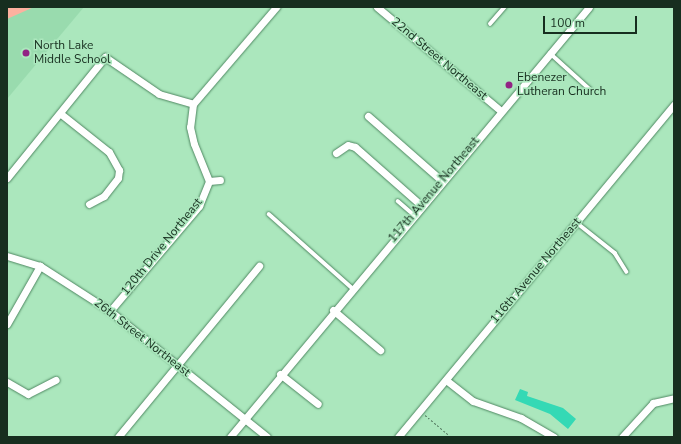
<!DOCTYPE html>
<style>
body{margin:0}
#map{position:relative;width:681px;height:444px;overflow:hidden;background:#abe7bd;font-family:"Nunito Sans",sans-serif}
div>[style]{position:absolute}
.built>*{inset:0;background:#99dbae}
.green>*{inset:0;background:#fdb19f}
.building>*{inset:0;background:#34d9b5}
.path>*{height:1px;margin-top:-0.5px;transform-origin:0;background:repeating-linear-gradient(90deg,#5c8469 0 2px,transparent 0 4px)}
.roads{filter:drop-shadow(0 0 1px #4f8862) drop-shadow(0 0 1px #4f8862)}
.service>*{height:3.5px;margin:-1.75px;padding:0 1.75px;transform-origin:1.75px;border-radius:1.75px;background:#fff}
.minor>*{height:7px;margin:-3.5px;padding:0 3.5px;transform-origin:3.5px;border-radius:3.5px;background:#fff}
.dots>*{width:11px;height:11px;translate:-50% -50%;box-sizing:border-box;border:2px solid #abe7bd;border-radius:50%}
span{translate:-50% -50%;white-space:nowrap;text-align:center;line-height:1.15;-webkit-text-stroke:3px #abe7bd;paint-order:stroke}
.poi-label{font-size:12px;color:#172e1f}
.left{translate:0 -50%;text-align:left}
.street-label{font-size:12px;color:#172e1f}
.frame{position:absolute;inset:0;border:8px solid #172e1f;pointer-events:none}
.scale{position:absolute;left:543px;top:16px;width:94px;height:18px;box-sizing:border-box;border:2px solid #172e1f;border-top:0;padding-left:5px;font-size:12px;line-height:14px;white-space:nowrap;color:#172e1f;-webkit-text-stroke:3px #abe7bd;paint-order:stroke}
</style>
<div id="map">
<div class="built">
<div style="clip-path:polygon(7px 7px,84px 7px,7px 99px)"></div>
</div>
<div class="green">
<div style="clip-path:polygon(7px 7px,34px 7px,7px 19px)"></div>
</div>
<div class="building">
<div style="clip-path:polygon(520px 389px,528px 392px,527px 396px,563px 408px,576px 419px,568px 429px,550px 414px,515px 400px)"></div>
</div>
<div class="path">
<div style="left:425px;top:415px;width:34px;rotate:40deg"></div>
</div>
<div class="roads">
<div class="service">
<div style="left:490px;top:24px;width:23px;rotate:-49deg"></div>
<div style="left:550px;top:53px;width:55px;rotate:42.1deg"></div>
<div style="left:398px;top:201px;width:21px;rotate:41deg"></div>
<div style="left:269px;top:214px;width:111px;rotate:41.7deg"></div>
<div style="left:576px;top:222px;width:50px;rotate:38.5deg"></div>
<div style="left:615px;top:253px;width:22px;rotate:58deg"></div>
</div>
<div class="minor">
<div style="left:377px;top:7px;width:162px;rotate:40deg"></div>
<div style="left:193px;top:104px;width:128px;rotate:-49.4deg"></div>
<div style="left:61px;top:114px;width:61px;rotate:38.4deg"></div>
<div style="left:109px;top:152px;width:21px;rotate:61deg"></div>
<div style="left:119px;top:170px;width:8px;rotate:97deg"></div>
<div style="left:118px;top:178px;width:23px;rotate:128deg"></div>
<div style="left:104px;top:196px;width:17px;rotate:152deg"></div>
<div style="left:368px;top:116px;width:98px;rotate:41.3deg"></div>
<div style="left:336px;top:153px;width:14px;rotate:-34deg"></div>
<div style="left:348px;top:145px;width:7px;rotate:16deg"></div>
<div style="left:355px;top:147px;width:89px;rotate:41.4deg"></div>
<div style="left:7px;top:178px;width:156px;rotate:-51deg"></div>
<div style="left:105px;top:57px;width:65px;rotate:34.4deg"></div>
<div style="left:159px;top:94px;width:35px;rotate:16deg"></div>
<div style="left:193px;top:104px;width:23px;rotate:97deg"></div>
<div style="left:190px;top:127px;width:17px;rotate:77deg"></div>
<div style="left:194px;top:144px;width:40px;rotate:68deg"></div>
<div style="left:209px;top:181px;width:11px;rotate:-5deg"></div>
<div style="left:7px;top:256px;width:34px;rotate:17deg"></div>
<div style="left:40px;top:266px;width:83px;rotate:32.7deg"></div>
<div style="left:110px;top:311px;width:201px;rotate:38.7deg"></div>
<div style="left:333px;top:310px;width:62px;rotate:40.4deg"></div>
<div style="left:110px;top:311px;width:138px;rotate:-49.7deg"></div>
<div style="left:199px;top:206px;width:27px;rotate:-68deg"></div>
<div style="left:7px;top:324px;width:67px;rotate:-60.4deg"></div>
<div style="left:280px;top:374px;width:48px;rotate:38.3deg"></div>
<div style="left:446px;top:380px;width:34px;rotate:38deg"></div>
<div style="left:473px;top:401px;width:51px;rotate:19.5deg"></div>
<div style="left:521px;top:418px;width:38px;rotate:30deg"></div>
<div style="left:7px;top:382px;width:24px;rotate:30deg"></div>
<div style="left:28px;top:394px;width:31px;rotate:-27deg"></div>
<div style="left:118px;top:437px;width:222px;rotate:-50.5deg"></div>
<div style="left:230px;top:437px;width:560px;rotate:-50.14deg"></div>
<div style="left:398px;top:437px;width:432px;rotate:-50.3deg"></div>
<div style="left:622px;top:437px;width:46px;rotate:-47.6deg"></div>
<div style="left:653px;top:403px;width:22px;rotate:-13deg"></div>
</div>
</div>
<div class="dots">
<div style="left:26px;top:53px;background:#922384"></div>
<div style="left:509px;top:85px;background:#922384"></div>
</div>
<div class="poi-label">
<span class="left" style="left:34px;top:53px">North Lake<br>Middle School</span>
<span class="left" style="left:517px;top:85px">Ebenezer<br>Lutheran Church</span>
</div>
<div class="street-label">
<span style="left:439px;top:59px;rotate:40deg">22nd Street Northeast</span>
<span style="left:434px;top:190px;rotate:-50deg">117th Avenue Northeast</span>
<span style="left:162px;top:247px;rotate:-51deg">120th Drive Northeast</span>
<span style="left:536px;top:271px;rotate:-50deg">116th Avenue Northeast</span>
<span style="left:142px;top:338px;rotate:38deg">26th Street Northeast</span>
</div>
<div class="frame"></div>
<div class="scale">100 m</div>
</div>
